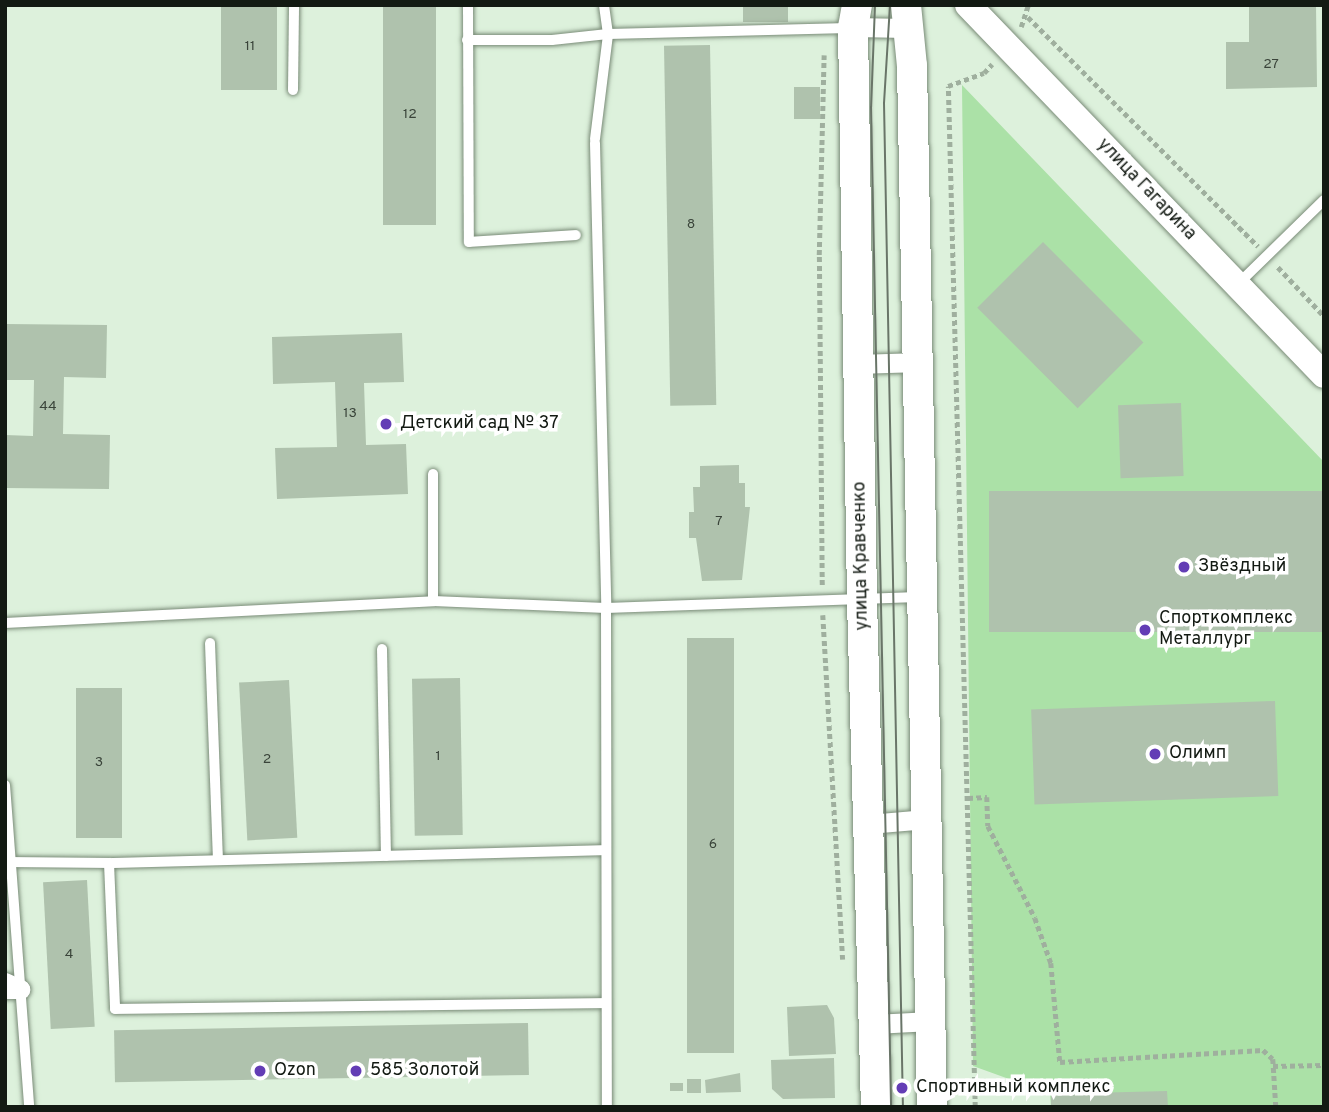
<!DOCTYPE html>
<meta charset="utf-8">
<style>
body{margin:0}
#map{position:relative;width:1329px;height:1112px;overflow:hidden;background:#ddf1dc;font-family:Overpass,sans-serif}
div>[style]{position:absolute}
.green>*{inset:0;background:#abe1a7}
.building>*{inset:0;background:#afc2ad;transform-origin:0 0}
.path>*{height:4.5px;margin-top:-2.25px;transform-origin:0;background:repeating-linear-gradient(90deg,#9faf9e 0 5px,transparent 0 8.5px)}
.roads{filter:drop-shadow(0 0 2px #798b77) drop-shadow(0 0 2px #798b77)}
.lane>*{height:10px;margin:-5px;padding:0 5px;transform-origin:5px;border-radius:5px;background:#fff}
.street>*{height:19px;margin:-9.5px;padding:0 9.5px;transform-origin:9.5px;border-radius:9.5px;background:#fff}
.secondary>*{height:26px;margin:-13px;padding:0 13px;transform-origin:13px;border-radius:13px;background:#fff}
.primary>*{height:30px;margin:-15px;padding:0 15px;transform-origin:15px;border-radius:15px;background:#fff}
.tram>*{height:2px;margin:-1px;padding:0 1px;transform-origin:1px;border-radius:1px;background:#697568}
.dots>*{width:19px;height:19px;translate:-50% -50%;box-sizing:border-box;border:4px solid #fff;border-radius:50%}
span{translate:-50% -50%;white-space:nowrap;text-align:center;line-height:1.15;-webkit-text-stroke:7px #fff;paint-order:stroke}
.number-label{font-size:14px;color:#3a443a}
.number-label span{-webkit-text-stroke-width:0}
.street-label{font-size:18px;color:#131a13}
.poi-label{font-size:18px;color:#131a13}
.left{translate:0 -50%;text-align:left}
.frame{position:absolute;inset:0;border:7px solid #131a13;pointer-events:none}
</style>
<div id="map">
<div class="green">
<div style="clip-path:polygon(962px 85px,1324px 462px,1324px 1107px,1051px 1107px,1050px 1094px,973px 1066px)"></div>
</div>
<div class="building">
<div style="left:221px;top:5px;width:56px;height:85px"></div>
<div style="left:383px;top:5px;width:53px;height:220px"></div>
<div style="left:743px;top:5px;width:45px;height:17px"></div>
<div style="clip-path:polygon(1249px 5px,1316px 5px,1317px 87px,1226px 89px,1226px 42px,1249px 42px)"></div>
<div style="left:710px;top:45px;width:360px;height:46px;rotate:89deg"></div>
<div style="left:794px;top:87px;width:26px;height:32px"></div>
<div style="left:1043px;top:242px;width:142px;height:93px;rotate:45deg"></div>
<div style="clip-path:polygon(5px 324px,107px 325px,106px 378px,64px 377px,63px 434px,110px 435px,109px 489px,5px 488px,5px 435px,33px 436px,34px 380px,5px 380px)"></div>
<div style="clip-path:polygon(402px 333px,404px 382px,364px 383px,366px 445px,406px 444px,408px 494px,277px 499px,275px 448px,337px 447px,335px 382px,273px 384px,272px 337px)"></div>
<div style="left:1181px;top:403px;width:73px;height:63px;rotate:88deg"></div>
<div style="clip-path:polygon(739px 465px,739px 483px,745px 483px,745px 507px,750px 507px,742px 580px,702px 581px,696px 538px,689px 538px,689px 512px,694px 512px,693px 487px,700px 487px,700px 466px)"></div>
<div style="left:1324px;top:491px;width:141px;height:335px;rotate:90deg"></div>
<div style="left:687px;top:638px;width:47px;height:415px"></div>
<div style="left:460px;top:678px;width:157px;height:48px;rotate:89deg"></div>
<div style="left:289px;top:680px;width:158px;height:50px;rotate:87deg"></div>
<div style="left:122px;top:688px;width:150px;height:46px;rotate:90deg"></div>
<div style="left:1275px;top:701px;width:95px;height:244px;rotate:88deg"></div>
<div style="left:87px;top:880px;width:147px;height:44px;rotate:87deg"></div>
<div style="clip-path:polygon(827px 1005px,834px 1018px,836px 1054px,789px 1056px,787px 1007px)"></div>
<div style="left:528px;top:1023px;width:52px;height:414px;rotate:89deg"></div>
<div style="clip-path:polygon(834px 1058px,835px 1098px,783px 1099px,772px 1089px,771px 1060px)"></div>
<div style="clip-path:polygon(740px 1073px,741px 1092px,706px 1093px,705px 1080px)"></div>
<div style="left:687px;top:1079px;width:14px;height:14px"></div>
<div style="left:670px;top:1083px;width:13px;height:8px"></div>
<div style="clip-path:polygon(1167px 1091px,1168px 1107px,1051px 1107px,1051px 1094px)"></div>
</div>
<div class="path">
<div style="left:1028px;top:17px;width:325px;rotate:44.9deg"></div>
<div style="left:1021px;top:27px;width:23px;rotate:-72deg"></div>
<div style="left:1278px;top:267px;width:67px;rotate:46.8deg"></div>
<div style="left:822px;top:585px;width:330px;rotate:-90.5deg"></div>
<div style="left:819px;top:255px;width:200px;rotate:-88.6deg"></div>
<div style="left:823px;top:615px;width:345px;rotate:86.7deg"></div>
<div style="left:968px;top:798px;width:19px;rotate:-3deg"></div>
<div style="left:987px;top:797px;width:29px;rotate:88deg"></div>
<div style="left:988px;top:826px;width:103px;rotate:62.9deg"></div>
<div style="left:1035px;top:918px;width:48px;rotate:70.4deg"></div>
<div style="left:1051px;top:963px;width:99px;rotate:84.8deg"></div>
<div style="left:1060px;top:1062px;width:203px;rotate:-3.4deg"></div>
<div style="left:1263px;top:1050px;width:13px;rotate:42deg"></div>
<div style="left:1273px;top:1059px;width:48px;rotate:86.4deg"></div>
<div style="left:1273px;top:1066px;width:51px;rotate:-1.1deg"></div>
<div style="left:975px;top:1107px;width:1021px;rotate:-91.51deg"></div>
<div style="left:948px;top:86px;width:38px;rotate:-20deg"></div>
<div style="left:984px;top:73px;width:12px;rotate:-48deg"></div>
</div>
<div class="roads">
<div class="lane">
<div style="left:468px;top:5px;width:237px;rotate:89.8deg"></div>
<div style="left:469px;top:242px;width:107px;rotate:-3.7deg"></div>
<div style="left:467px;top:40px;width:85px"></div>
<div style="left:552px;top:40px;width:56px;rotate:-6.1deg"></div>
<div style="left:608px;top:34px;width:29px;rotate:-98deg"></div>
<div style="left:293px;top:90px;width:85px;rotate:-89.3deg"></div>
<div style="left:595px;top:139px;width:106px;rotate:-82.9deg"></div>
<div style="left:608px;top:34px;width:241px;rotate:-1.4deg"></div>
<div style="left:595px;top:143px;width:465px;rotate:88.6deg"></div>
<div style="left:606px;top:608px;width:499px;rotate:89.9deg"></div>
<div style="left:1239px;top:283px;width:119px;rotate:-44.3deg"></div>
<div style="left:433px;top:474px;width:127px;rotate:90deg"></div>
<div style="left:5px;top:623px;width:429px;rotate:-2.9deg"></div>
<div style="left:433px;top:601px;width:173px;rotate:2.3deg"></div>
<div style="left:606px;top:608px;width:312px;rotate:-2deg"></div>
<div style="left:210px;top:643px;width:216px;rotate:87.9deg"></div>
<div style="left:382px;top:649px;width:207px;rotate:88.9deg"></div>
<div style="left:5px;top:785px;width:323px;rotate:85.7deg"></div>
<div style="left:11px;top:862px;width:98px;rotate:0.6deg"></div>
<div style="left:109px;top:863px;width:146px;rotate:87.6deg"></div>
<div style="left:115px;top:1009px;width:491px;rotate:-0.7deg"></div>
<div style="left:109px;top:863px;width:496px;rotate:-1.5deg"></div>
</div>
<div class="street">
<div style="left:853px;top:27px;width:55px;rotate:1deg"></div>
<div style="left:858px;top:364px;width:60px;rotate:-1.9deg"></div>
<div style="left:869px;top:824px;width:57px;rotate:-5deg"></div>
<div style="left:5px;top:982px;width:17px;rotate:25deg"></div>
<div style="left:20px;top:989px;width:15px;rotate:180deg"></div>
<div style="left:874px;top:1024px;width:57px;rotate:-3deg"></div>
</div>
<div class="secondary">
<div style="left:968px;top:5px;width:513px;rotate:46.1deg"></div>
</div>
<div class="primary">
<div style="left:857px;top:5px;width:22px;rotate:100deg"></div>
<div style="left:853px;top:27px;width:574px;rotate:89.1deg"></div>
<div style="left:862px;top:601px;width:506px;rotate:88.42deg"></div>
<div style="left:906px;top:5px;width:61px;rotate:84.4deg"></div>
<div style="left:912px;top:66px;width:1041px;rotate:88.9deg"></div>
</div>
</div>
<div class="tram">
<div style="left:875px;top:5px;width:102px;rotate:92.2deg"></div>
<div style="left:871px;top:107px;width:1000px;rotate:88.85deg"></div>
<div style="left:890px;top:5px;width:98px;rotate:93.5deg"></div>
<div style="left:884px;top:103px;width:1004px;rotate:88.92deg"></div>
</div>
<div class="dots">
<div style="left:386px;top:424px;background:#633db5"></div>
<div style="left:1184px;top:567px;background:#633db5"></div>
<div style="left:1145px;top:630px;background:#633db5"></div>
<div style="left:1155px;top:754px;background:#633db5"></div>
<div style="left:260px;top:1071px;background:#633db5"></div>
<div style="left:356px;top:1071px;background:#633db5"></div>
<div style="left:902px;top:1088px;background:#633db5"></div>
</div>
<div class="number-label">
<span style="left:250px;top:47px">11</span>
<span style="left:1271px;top:65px">27</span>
<span style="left:410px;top:115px">12</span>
<span style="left:691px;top:225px">8</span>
<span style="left:48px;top:407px">44</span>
<span style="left:350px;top:414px">13</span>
<span style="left:719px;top:522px">7</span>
<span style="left:438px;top:757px">1</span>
<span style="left:267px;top:760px">2</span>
<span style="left:99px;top:763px">3</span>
<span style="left:713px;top:845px">6</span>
<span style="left:69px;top:955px">4</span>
</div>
<div class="street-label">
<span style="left:1146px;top:190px;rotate:46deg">улица Гагарина</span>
<span style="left:862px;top:556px;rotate:-91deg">улица Кравченко</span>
</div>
<div class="poi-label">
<span class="left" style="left:400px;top:424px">Детский сад № 37</span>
<span class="left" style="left:1198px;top:567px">Звёздный</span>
<span class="left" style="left:1159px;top:630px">Спорткомплекс<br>Металлург</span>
<span class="left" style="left:1169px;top:754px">Олимп</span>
<span class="left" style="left:274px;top:1071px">Ozon</span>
<span class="left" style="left:370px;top:1071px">585 Золотой</span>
<span class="left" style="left:916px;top:1088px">Спортивный комплекс</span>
</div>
<div class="frame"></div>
</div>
